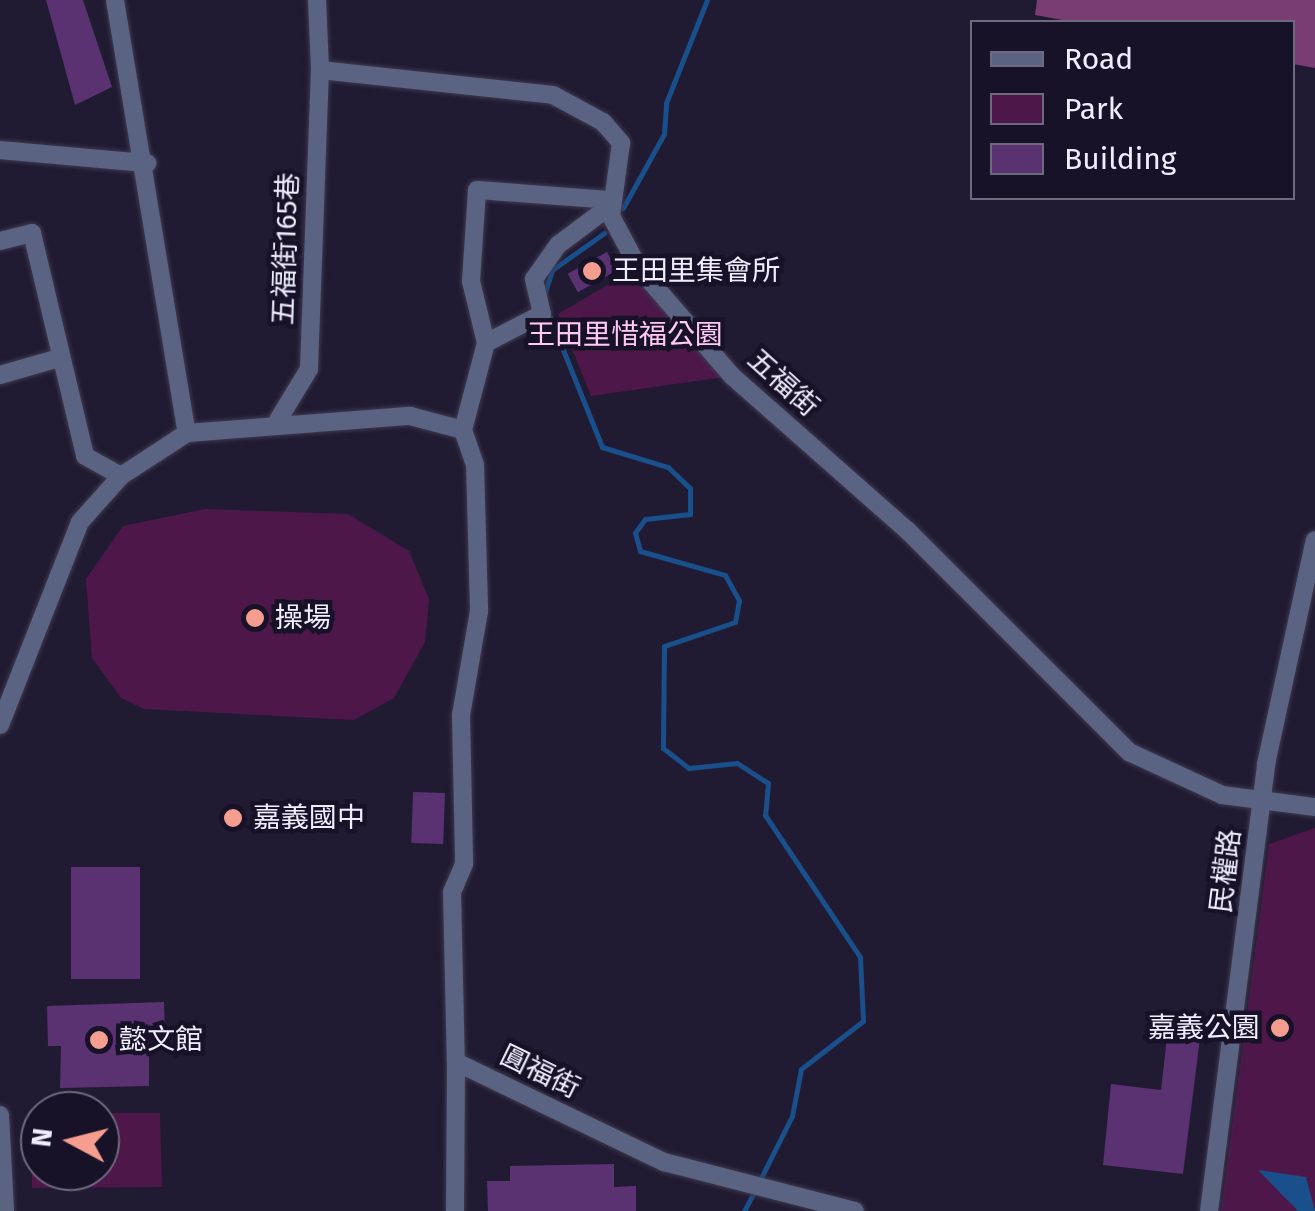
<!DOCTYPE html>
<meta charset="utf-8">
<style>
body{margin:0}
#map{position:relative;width:1315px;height:1211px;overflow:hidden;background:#201b32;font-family:"Fira Sans","Noto Sans TC",sans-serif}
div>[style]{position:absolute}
.green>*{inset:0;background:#4d1849}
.forest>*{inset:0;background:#793c73}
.water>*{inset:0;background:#194f8a}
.stream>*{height:5px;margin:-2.5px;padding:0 2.5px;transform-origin:2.5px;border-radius:2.5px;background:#194f8a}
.building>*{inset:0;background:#5a3171;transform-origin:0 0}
.roads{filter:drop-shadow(0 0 2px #3d394f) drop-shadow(0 0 2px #3d394f)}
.minor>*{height:18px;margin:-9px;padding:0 9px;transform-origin:9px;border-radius:9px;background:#5b6382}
.dots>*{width:28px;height:28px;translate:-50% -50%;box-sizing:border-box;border:5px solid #171228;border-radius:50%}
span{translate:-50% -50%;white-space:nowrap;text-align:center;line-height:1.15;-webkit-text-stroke:9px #171228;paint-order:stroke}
.street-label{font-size:28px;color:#f0eefe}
.poi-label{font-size:28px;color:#f0eefe}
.left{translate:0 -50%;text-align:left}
.right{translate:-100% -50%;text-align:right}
.park-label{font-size:28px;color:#ffc9f7}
.legend{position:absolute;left:970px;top:20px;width:325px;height:180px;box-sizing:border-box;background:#171228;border:2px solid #6e6a7e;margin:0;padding:12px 18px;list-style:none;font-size:30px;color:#f0eefe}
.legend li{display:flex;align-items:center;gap:20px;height:50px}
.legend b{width:50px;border:2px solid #6e6a7e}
.north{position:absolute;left:20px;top:1091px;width:100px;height:100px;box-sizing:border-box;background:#171228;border:2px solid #6e6a7e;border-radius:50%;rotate:277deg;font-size:28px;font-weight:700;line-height:40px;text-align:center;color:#f0eefe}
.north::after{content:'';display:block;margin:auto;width:35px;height:45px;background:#f59d8f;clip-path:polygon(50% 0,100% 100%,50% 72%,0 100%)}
</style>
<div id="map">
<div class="green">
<div style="clip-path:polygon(638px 267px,732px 376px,591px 396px,558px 314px)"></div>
<div style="clip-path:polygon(205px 509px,348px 514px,409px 551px,429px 599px,425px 642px,394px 698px,354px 720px,144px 709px,121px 698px,92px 658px,86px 579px,123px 526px)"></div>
<div style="clip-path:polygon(1315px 828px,1315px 1211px,1221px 1211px,1269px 844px)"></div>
<div style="clip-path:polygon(100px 1113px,160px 1113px,162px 1187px,32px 1188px,31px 1114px,40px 1114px,40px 1171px,100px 1171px)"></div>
</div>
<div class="forest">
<div style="clip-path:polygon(1037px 0,1315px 0,1315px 68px,1293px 64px,1292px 22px,1073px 22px,1035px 15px)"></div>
</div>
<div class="water">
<div style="clip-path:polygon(1258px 1170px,1306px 1177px,1315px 1211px,1298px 1211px)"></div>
</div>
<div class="stream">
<div style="left:623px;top:208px;width:85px;rotate:-61deg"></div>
<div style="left:664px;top:134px;width:31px;rotate:-86deg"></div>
<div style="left:666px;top:103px;width:111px;rotate:-68.3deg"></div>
<div style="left:544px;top:295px;width:26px;rotate:-72deg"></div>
<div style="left:552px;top:270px;width:64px;rotate:-35.4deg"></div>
<div style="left:549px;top:315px;width:142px;rotate:68.1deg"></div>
<div style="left:602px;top:447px;width:69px;rotate:16.9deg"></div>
<div style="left:668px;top:467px;width:30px;rotate:44deg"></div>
<div style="left:690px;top:488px;width:26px;rotate:90deg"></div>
<div style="left:690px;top:514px;width:45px;rotate:173.7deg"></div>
<div style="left:645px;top:519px;width:17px;rotate:126deg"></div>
<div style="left:635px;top:533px;width:19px;rotate:74deg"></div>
<div style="left:640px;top:551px;width:88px;rotate:15.8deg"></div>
<div style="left:725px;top:575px;width:29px;rotate:61deg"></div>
<div style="left:739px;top:600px;width:22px;rotate:100deg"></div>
<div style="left:735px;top:622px;width:75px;rotate:161.3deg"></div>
<div style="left:664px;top:646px;width:102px;rotate:90.6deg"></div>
<div style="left:663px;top:748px;width:33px;rotate:38deg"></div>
<div style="left:689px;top:768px;width:48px;rotate:-5.9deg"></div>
<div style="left:737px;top:763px;width:37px;rotate:33deg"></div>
<div style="left:768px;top:783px;width:32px;rotate:95deg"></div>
<div style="left:765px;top:815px;width:171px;rotate:56.2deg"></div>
<div style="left:860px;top:957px;width:64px;rotate:87.3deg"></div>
<div style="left:863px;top:1021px;width:78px;rotate:142.3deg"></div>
<div style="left:801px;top:1069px;width:48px;rotate:100.8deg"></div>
<div style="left:792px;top:1116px;width:74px;rotate:116.6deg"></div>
<div style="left:744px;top:1211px;width:21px;rotate:-62deg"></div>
</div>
<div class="building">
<div style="clip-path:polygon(46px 0,83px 0,112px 87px,75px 105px)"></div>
<div style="left:607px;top:252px;width:21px;height:45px;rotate:61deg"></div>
<div style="left:413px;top:792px;width:32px;height:51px;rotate:2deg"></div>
<div style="left:71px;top:867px;width:69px;height:112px"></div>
<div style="clip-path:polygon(164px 1002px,165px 1031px,149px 1034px,149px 1086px,60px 1088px,61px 1046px,48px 1046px,47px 1006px)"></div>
<div style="clip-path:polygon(1169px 1019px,1202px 1022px,1183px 1174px,1103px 1165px,1111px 1084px,1161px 1090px)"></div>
<div style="clip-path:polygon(614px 1164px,614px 1187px,636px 1186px,636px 1211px,488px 1211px,487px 1181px,510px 1181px,510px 1166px)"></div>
</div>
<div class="roads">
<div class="minor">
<div style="left:115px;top:0;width:439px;rotate:80.6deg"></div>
<div style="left:187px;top:433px;width:224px;rotate:-4.4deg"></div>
<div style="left:410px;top:416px;width:55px;rotate:14.8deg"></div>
<div style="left:463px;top:430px;width:36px;rotate:71deg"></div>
<div style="left:475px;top:464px;width:147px;rotate:88.4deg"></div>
<div style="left:479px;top:611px;width:106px;rotate:99.8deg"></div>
<div style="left:461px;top:715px;width:149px;rotate:88.8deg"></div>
<div style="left:464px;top:864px;width:30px;rotate:113deg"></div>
<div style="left:452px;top:892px;width:170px;rotate:88.7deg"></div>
<div style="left:317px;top:0;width:70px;rotate:87.5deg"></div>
<div style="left:320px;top:70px;width:234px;rotate:6.1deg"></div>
<div style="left:553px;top:95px;width:57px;rotate:28.4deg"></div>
<div style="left:603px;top:122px;width:28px;rotate:49deg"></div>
<div style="left:621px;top:143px;width:74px;rotate:97.8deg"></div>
<div style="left:611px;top:216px;width:58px;rotate:62.1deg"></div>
<div style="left:638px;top:267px;width:144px;rotate:49.2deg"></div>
<div style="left:732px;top:376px;width:235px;rotate:41.4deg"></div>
<div style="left:908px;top:531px;width:313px;rotate:45deg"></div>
<div style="left:1129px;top:752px;width:102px;rotate:24.8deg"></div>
<div style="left:1222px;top:795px;width:94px;rotate:7.4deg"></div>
<div style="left:0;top:150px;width:148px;rotate:5.1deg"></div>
<div style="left:0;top:241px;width:33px;rotate:-14deg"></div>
<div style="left:32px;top:233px;width:229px;rotate:76.6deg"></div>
<div style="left:85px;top:456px;width:41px;rotate:29.1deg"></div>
<div style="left:486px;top:343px;width:64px;rotate:-103.6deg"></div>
<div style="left:471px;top:281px;width:91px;rotate:-86.2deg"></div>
<div style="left:477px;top:190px;width:133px;rotate:4.3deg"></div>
<div style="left:0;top:375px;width:61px;rotate:-16.1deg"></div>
<div style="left:278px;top:420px;width:60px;rotate:-58.7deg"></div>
<div style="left:309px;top:369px;width:299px;rotate:-87.9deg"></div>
<div style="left:463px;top:430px;width:90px;rotate:-75.2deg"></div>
<div style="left:486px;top:343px;width:63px;rotate:-27.4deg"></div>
<div style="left:542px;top:314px;width:36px;rotate:-103deg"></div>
<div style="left:534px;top:279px;width:42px;rotate:-54.8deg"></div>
<div style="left:558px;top:245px;width:65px;rotate:-36.9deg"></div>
<div style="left:0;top:725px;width:218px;rotate:-68.5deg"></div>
<div style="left:80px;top:522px;width:62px;rotate:-48.3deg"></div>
<div style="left:121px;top:476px;width:79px;rotate:-33.1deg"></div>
<div style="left:0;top:1115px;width:96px;rotate:87deg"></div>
<div style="left:455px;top:1211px;width:149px;rotate:-89.6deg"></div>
<div style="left:456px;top:1062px;width:231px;rotate:25.7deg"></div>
<div style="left:664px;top:1162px;width:197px;rotate:14.4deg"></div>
<div style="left:1209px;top:1211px;width:451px;rotate:-82.7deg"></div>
<div style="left:1266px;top:764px;width:229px;rotate:-77.7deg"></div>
</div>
</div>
<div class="dots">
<div style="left:592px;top:271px;background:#f59d8f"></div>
<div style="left:255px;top:618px;background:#f59d8f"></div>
<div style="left:233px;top:818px;background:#f59d8f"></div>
<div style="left:1280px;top:1028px;background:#f59d8f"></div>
<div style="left:99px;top:1040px;background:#f59d8f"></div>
</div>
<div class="street-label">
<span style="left:286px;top:249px;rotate:-88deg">五福街165巷</span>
<span style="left:783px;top:383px;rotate:42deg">五福街</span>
<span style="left:1226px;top:871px;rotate:-83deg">民權路</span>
<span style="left:540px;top:1072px;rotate:26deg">圓福街</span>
</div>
<div class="poi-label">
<span class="left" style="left:612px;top:271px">王田里集會所</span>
<span class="left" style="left:275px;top:618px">操場</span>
<span class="left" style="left:253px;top:818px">嘉義國中</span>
<span class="right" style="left:1260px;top:1028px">嘉義公園</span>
<span class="left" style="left:119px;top:1040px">懿文館</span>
</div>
<div class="park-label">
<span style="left:625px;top:335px">王田里惜福公園</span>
</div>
<ul class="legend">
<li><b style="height:12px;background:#5b6382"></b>Road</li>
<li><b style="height:28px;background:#4d1849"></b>Park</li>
<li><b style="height:28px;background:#5a3171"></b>Building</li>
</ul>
<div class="north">N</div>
</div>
